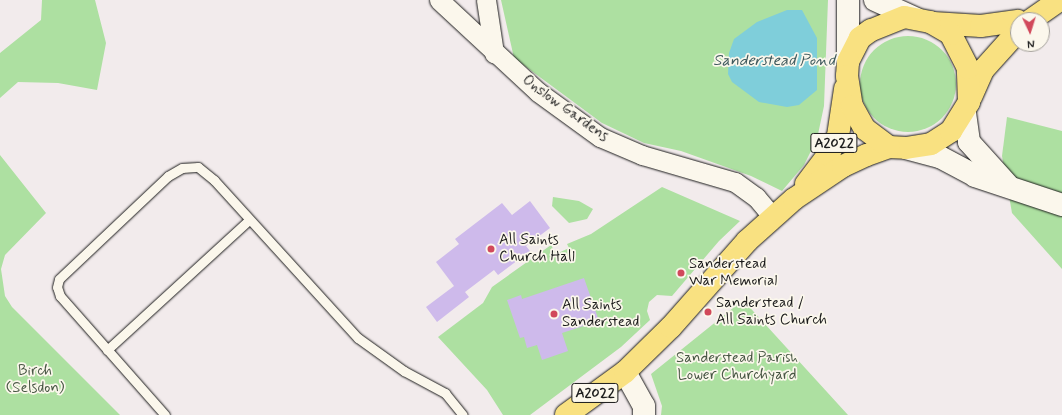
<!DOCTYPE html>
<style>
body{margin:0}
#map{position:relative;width:1062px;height:415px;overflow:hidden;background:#f2ebec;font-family:Mynerve,sans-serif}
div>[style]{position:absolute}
.green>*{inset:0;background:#ade0a1}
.round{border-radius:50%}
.water>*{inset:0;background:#7fceda}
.building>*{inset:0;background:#cebaeb}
.roads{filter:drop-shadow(0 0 1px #1c1c1c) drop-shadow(0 0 1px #1c1c1c)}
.service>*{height:9px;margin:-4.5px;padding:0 4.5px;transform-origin:4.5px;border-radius:4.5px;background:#fbf7ec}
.minor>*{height:19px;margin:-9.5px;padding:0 9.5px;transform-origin:9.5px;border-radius:9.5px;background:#fbf7ec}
.tertiary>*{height:22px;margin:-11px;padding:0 11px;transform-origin:11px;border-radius:11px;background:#fbf7ec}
.secondary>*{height:22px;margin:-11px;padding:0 11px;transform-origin:11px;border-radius:11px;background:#fbf7ec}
.primary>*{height:22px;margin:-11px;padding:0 11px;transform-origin:11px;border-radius:11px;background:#f9e181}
.dots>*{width:11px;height:11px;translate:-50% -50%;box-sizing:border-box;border:2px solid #fbf7ec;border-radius:50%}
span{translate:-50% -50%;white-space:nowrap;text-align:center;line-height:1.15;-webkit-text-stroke:3.5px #fbf7ec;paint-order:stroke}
.shield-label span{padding:1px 3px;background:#fbf7ec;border:1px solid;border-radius:3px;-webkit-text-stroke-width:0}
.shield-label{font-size:14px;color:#1c1c1c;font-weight:700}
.street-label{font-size:15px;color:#1c1c1c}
.poi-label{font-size:15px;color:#1c1c1c}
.left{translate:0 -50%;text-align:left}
.park-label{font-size:15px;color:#485744}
.water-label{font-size:16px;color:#3f5a5e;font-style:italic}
.north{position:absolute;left:1010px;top:12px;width:40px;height:40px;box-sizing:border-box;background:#fbf7ec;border:1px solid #a29f99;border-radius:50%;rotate:176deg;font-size:11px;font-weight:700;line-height:16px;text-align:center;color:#1c1c1c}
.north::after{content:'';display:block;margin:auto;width:14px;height:18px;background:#d1495b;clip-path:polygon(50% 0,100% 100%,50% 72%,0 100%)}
</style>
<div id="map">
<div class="green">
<div style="clip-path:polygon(42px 0,95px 0,106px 43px,97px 90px,58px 83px,18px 82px,0 98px,0 53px,41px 20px)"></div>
<div style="clip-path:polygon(501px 0,828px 0,824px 106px,817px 139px,804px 165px,782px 191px,751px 176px,681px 151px,644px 143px,602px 123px,514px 58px)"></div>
<div class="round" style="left:860px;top:36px;width:96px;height:96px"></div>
<div style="clip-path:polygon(1007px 117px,1062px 131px,1062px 269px,1012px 213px,1002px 156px)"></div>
<div style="clip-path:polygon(0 155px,46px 213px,5px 255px,1px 269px,5px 296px,12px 307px,120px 415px,0 415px)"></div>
<div style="clip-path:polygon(662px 187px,740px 221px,719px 241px,672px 296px,657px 295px,649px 302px,647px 311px,650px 320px,621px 347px,530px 415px,503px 415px,487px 390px,438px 337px,483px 303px,492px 287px,551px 245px,556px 254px,569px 248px,567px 244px,591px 234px)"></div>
<div style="clip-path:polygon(553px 197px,579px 201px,593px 209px,587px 219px,569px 223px,552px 206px)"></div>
<div style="clip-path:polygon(743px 300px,848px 415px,661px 415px,662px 406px,651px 374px)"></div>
</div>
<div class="water">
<div style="clip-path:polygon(787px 10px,802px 10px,817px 38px,817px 90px,799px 105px,787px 107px,759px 102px,732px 82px,728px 74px,729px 53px,734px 39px,757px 22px)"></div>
</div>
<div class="building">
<div style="clip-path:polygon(530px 201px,550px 228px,526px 246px,530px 251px,498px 275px,494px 270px,465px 292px,469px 297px,437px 322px,426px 307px,454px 286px,436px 262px,459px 244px,455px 239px,502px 203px,512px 215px)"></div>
<div style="clip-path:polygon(584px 278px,599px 321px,562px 333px,568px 351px,542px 360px,537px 345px,527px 348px,524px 337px,520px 338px,507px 300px,521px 295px,522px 299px)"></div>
</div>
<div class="roads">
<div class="service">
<div style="left:107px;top:350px;width:191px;rotate:-42.5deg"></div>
<div style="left:165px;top:415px;width:159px;rotate:-131.4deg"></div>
<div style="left:60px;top:296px;width:9px;rotate:-108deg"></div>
<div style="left:57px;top:287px;width:8px;rotate:-76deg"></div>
<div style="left:59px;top:279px;width:150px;rotate:-43.4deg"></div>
<div style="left:168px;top:176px;width:16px;rotate:-30deg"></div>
<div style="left:182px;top:168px;width:16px;rotate:-4deg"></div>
<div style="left:198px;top:167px;width:21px;rotate:39deg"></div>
<div style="left:214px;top:180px;width:214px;rotate:47.7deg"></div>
<div style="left:358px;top:338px;width:57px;rotate:35.7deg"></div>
<div style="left:404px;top:371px;width:47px;rotate:28.2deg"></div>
<div style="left:445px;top:393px;width:28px;rotate:51deg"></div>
</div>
<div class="minor">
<div style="left:439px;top:0;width:135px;rotate:42.9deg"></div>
<div style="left:538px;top:92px;width:77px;rotate:36deg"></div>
<div style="left:600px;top:137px;width:46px;rotate:23.2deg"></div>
<div style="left:642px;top:155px;width:97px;rotate:16.2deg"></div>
<div style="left:735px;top:182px;width:26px;rotate:36deg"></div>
<div style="left:756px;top:197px;width:26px;rotate:50deg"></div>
<div style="left:486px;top:0;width:54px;rotate:81.4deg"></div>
</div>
<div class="tertiary">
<div style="left:625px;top:372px;width:39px;rotate:61deg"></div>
<div style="left:644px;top:406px;width:9px;rotate:90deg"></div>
</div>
<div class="secondary">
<div style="left:848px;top:0;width:62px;rotate:90deg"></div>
<div style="left:875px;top:0;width:46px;rotate:24.3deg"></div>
<div style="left:965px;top:113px;width:29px;rotate:82deg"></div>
<div style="left:969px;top:142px;width:57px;rotate:47.9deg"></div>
<div style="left:906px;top:148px;width:35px;rotate:15deg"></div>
<div style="left:940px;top:157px;width:40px;rotate:28deg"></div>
<div style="left:975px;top:176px;width:92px;rotate:18.4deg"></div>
</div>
<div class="primary">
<div style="left:1031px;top:20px;width:35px;rotate:-35deg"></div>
<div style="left:933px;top:23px;width:48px;rotate:3.6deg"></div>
<div style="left:981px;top:26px;width:37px;rotate:-8deg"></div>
<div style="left:971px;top:97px;width:30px;rotate:-66deg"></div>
<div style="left:983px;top:70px;width:52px;rotate:-48.1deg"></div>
<div style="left:806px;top:184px;width:36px;rotate:-53deg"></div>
<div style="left:828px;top:155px;width:21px;rotate:-62deg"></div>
<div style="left:838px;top:136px;width:48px;rotate:-81.5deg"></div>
<div style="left:566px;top:415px;width:73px;rotate:-36.1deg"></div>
<div style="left:625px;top:372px;width:64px;rotate:-44.4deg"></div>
<div style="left:671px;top:327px;width:115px;rotate:-48.5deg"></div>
<div style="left:747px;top:241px;width:63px;rotate:-41.8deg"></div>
<div style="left:794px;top:199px;width:59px;rotate:-34deg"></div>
<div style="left:843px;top:166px;width:26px;rotate:-25deg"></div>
<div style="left:867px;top:155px;width:23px;rotate:-20deg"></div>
<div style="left:889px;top:147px;width:17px;rotate:3deg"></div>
<div style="left:906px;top:148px;width:25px;rotate:-9deg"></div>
<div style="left:931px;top:144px;width:24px;rotate:-33deg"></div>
<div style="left:951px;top:131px;width:34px;rotate:-58deg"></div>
<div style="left:969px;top:102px;width:34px;rotate:-92deg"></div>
<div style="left:968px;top:68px;width:38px;rotate:-117deg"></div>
<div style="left:951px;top:34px;width:24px;rotate:-150deg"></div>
<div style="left:930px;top:22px;width:26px;rotate:-169deg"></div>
<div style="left:904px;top:17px;width:35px;rotate:158deg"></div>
<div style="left:871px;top:30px;width:14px;rotate:144deg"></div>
<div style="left:860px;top:38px;width:27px;rotate:117deg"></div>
<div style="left:848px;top:62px;width:14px;rotate:94deg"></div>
<div style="left:847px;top:76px;width:30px;rotate:81deg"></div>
<div style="left:852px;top:106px;width:26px;rotate:61deg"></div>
<div style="left:865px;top:129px;width:30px;rotate:37deg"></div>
</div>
</div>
<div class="dots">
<div style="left:491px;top:249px;background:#d1495b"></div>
<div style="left:681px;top:273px;background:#d1495b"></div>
<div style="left:708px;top:312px;background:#d1495b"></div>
<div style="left:554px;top:314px;background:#d1495b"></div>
</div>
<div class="shield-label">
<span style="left:834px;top:143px">A2022</span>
<span style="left:595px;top:393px">A2022</span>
</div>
<div class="street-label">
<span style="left:565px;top:109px;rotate:36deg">Onslow Gardens</span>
</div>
<div class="poi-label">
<span class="left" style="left:499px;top:249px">All Saints<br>Church Hall</span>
<span class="left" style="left:689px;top:273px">Sanderstead<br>War Memorial</span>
<span class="left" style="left:716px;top:312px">Sanderstead /<br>All Saints Church</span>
<span class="left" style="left:562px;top:314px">All Saints<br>Sanderstead</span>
</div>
<div class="park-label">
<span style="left:737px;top:367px">Sanderstead Parish<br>Lower Churchyard</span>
<span style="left:35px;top:380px">Birch<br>(Selsdon)</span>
</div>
<div class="water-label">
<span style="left:774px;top:61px">Sanderstead Pond</span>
</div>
<div class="north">N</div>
</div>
